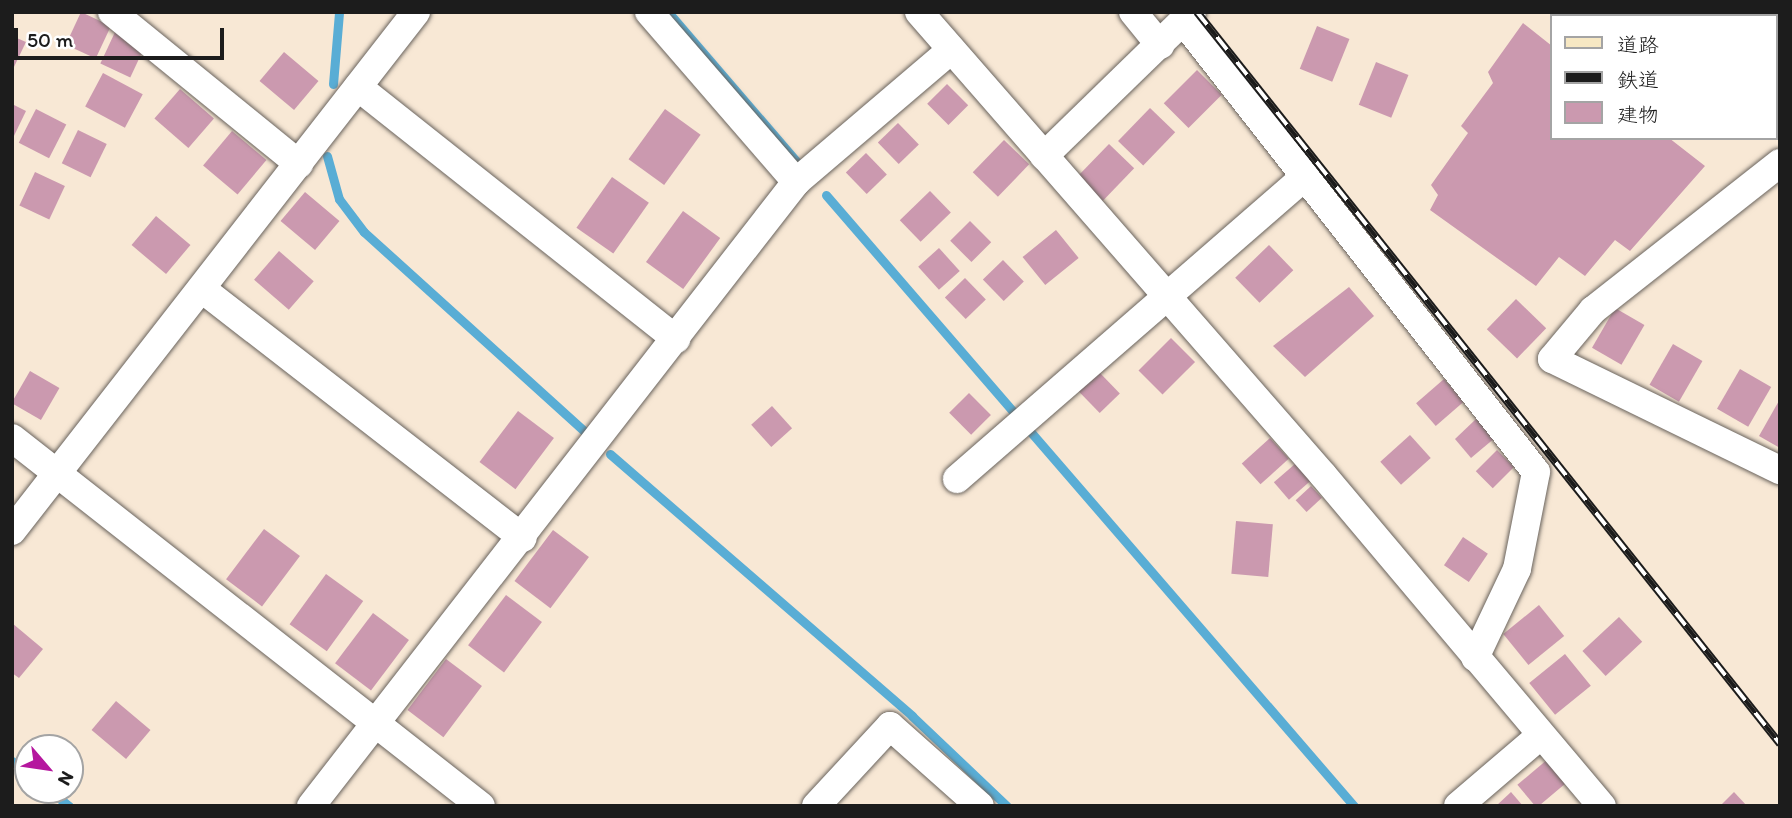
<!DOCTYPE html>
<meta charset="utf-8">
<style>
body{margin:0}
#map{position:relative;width:1792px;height:818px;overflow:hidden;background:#f8e8d5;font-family:Itim,"Klee One",sans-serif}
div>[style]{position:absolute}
.stream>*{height:9px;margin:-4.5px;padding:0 4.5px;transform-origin:4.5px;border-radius:4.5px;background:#59add5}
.building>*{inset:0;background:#cb99af;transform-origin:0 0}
.roads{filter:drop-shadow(0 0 2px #69635d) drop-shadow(0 0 2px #69635d)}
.street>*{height:28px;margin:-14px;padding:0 14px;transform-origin:14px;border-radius:14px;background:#fff}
.secondary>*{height:38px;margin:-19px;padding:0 19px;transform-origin:19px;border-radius:19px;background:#f7e8c3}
.rail>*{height:8px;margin-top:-4px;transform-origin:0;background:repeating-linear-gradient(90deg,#fff 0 16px,#1c1c1c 0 32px);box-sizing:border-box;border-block:2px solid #1c1c1c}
span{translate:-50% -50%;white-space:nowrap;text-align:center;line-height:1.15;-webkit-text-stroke:6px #fff;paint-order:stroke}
.frame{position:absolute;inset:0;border:14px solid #1c1c1c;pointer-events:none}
.legend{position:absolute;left:1550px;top:14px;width:228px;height:126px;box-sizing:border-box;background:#fff;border:2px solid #a4a4a4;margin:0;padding:9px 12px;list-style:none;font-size:21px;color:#1c1c1c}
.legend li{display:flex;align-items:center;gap:14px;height:35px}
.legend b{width:35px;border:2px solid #a4a4a4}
.north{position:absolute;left:14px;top:734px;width:70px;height:70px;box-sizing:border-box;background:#fff;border:2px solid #a4a4a4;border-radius:50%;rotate:119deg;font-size:19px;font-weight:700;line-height:28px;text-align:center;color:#1c1c1c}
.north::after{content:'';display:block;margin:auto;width:24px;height:32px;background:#b5179e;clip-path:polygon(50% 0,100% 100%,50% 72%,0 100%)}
.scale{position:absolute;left:14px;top:28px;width:210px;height:32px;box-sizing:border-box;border:4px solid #1c1c1c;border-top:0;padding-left:9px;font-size:21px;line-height:24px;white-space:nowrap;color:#1c1c1c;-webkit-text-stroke:5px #fff;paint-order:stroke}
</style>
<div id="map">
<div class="stream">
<div style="left:668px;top:12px;width:198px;rotate:49.3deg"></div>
<div style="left:333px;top:84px;width:72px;rotate:-85.2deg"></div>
<div style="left:327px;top:156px;width:45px;rotate:74.4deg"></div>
<div style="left:339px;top:199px;width:41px;rotate:52.9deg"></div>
<div style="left:364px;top:232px;width:298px;rotate:42.1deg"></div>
<div style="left:826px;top:195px;width:808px;rotate:49.17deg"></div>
<div style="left:610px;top:454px;width:400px;rotate:40.9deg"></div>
<div style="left:912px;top:716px;width:131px;rotate:43.5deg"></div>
<div style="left:12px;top:761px;width:20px;rotate:37deg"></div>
<div style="left:49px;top:790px;width:26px;rotate:39deg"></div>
</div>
<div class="building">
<div style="left:81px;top:12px;width:33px;height:36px;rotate:25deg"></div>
<div style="clip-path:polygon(1523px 23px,1552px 46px,1552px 138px,1669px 138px,1705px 166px,1630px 251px,1615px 240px,1585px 276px,1559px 257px,1536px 286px,1430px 210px,1438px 195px,1431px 185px,1468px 133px,1461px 126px,1493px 83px,1488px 72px)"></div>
<div style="left:1317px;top:26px;width:35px;height:46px;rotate:22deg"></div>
<div style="left:116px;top:30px;width:33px;height:37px;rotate:25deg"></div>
<div style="clip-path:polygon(12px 36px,26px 42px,12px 71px)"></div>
<div style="left:284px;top:52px;width:45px;height:38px;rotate:40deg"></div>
<div style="left:1376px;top:62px;width:35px;height:46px;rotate:22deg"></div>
<div style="left:1197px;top:70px;width:35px;height:47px;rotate:45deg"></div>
<div style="left:103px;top:73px;width:45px;height:38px;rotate:28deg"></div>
<div style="left:947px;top:84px;width:30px;height:28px;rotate:45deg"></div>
<div style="left:180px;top:89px;width:45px;height:39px;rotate:41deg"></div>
<div style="clip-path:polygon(12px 104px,26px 111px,12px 140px)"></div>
<div style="left:1150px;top:108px;width:35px;height:46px;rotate:44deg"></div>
<div style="left:36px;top:109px;width:34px;height:38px;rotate:27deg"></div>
<div style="left:665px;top:109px;width:44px;height:62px;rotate:36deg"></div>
<div style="left:898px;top:123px;width:30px;height:28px;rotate:46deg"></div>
<div style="left:78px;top:130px;width:32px;height:37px;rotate:26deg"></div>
<div style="left:232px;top:131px;width:45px;height:45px;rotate:40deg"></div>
<div style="left:1004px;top:140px;width:35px;height:45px;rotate:44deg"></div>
<div style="left:1109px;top:144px;width:35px;height:45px;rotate:44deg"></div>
<div style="left:866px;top:153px;width:30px;height:28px;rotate:46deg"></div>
<div style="left:35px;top:172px;width:33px;height:37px;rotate:25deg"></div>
<div style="left:612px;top:177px;width:45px;height:62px;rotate:35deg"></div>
<div style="left:930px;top:191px;width:30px;height:42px;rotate:46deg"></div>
<div style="left:305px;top:192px;width:45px;height:38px;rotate:40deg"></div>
<div style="left:683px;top:211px;width:46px;height:63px;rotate:36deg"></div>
<div style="left:156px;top:216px;width:45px;height:38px;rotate:40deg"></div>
<div style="left:970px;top:221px;width:30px;height:28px;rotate:45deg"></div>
<div style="left:1056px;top:230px;width:36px;height:43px;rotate:51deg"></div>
<div style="left:1269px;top:245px;width:35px;height:47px;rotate:46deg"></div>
<div style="left:939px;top:248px;width:31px;height:28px;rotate:48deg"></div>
<div style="left:279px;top:251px;width:46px;height:38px;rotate:41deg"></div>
<div style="left:1003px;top:260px;width:30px;height:28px;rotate:46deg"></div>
<div style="left:965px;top:278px;width:30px;height:28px;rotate:46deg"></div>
<div style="clip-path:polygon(1349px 287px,1374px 316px,1305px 377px,1273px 346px)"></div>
<div style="left:1516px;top:299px;width:42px;height:42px;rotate:44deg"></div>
<div style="left:1615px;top:308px;width:34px;height:46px;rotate:30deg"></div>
<div style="left:1171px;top:338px;width:34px;height:46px;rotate:45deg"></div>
<div style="left:1673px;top:344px;width:34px;height:47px;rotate:30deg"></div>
<div style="left:1740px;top:369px;width:36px;height:46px;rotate:30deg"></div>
<div style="left:30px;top:371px;width:34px;height:37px;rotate:30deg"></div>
<div style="left:1099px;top:372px;width:30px;height:28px;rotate:46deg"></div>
<div style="left:1444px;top:379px;width:30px;height:37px;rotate:49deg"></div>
<div style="left:969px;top:393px;width:31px;height:28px;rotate:45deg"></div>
<div style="clip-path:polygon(1780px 399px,1780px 448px,1759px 436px)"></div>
<div style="left:772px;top:406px;width:30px;height:28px;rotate:48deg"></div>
<div style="left:518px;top:411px;width:45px;height:64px;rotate:37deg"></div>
<div style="clip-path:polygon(1476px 419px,1496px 437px,1471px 458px,1455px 439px)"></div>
<div style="left:1410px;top:435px;width:31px;height:40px;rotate:48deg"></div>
<div style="left:1270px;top:438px;width:28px;height:38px;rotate:48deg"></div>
<div style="left:1497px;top:450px;width:24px;height:30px;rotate:45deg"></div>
<div style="left:1295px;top:464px;width:23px;height:28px;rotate:49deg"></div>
<div style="left:1311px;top:486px;width:16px;height:21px;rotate:47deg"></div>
<div style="left:1236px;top:521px;width:37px;height:53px;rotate:5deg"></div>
<div style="left:264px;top:529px;width:45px;height:63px;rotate:37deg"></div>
<div style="left:553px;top:530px;width:45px;height:64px;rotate:37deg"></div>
<div style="left:1463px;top:537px;width:30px;height:34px;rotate:34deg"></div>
<div style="left:326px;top:574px;width:46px;height:62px;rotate:36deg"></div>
<div style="left:506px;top:595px;width:45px;height:63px;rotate:37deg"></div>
<div style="left:1539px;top:605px;width:40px;height:46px;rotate:51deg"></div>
<div style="left:373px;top:613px;width:45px;height:63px;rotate:37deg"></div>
<div style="left:1619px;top:617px;width:34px;height:50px;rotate:47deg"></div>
<div style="clip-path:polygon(12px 623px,43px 649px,19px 678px,12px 673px)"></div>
<div style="left:1565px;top:654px;width:41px;height:46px;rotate:51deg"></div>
<div style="left:446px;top:659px;width:45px;height:64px;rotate:37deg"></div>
<div style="left:116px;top:701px;width:45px;height:38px;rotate:40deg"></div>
<div style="left:1548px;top:759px;width:30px;height:40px;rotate:50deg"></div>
<div style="clip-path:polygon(1511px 792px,1523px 806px,1496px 806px)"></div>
<div style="clip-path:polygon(1734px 792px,1747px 806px,1720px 806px)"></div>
</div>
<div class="roads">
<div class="street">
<div style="left:112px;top:12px;width:241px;rotate:39.1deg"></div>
<div style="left:649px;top:12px;width:225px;rotate:49.1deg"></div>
<div style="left:919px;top:12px;width:614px;rotate:48.89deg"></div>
<div style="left:1323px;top:475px;width:433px;rotate:49.9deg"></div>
<div style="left:1133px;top:12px;width:43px;rotate:50.7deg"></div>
<div style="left:1184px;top:22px;width:571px;rotate:51.97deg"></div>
<div style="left:1536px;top:472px;width:99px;rotate:101.1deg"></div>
<div style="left:1517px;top:569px;width:98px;rotate:115.3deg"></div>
<div style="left:358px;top:87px;width:406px;rotate:38.4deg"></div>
<div style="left:1044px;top:156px;width:206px;rotate:-44.2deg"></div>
<div style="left:1780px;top:163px;width:238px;rotate:141.8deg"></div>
<div style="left:1593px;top:310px;width:64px;rotate:129.9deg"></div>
<div style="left:1552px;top:359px;width:254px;rotate:26deg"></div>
<div style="left:202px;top:289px;width:406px;rotate:37.8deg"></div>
<div style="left:12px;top:438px;width:596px;rotate:38.12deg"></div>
<div style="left:957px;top:479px;width:461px;rotate:-41deg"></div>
<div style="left:12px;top:531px;width:658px;rotate:-52.1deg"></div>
<div style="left:311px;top:806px;width:790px;rotate:-52.14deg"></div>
<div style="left:796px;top:182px;width:204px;rotate:-40.4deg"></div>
<div style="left:816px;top:806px;width:109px;rotate:-47.2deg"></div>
<div style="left:890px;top:726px;width:120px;rotate:41.6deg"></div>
<div style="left:1458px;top:806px;width:109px;rotate:-40.5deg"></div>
</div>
<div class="secondary">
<div style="left:1730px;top:12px;width:6px;rotate:45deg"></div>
<div style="left:1776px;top:56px;width:6px;rotate:45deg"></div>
</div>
</div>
<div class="rail">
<div style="left:1197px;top:12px;width:936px;rotate:51.46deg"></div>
</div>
<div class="frame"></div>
<ul class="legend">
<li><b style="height:9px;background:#f7e8c3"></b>道路</li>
<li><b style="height:9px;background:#1c1c1c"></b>鉄道</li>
<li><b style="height:19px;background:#cb99af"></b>建物</li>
</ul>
<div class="north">N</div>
<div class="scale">50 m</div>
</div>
